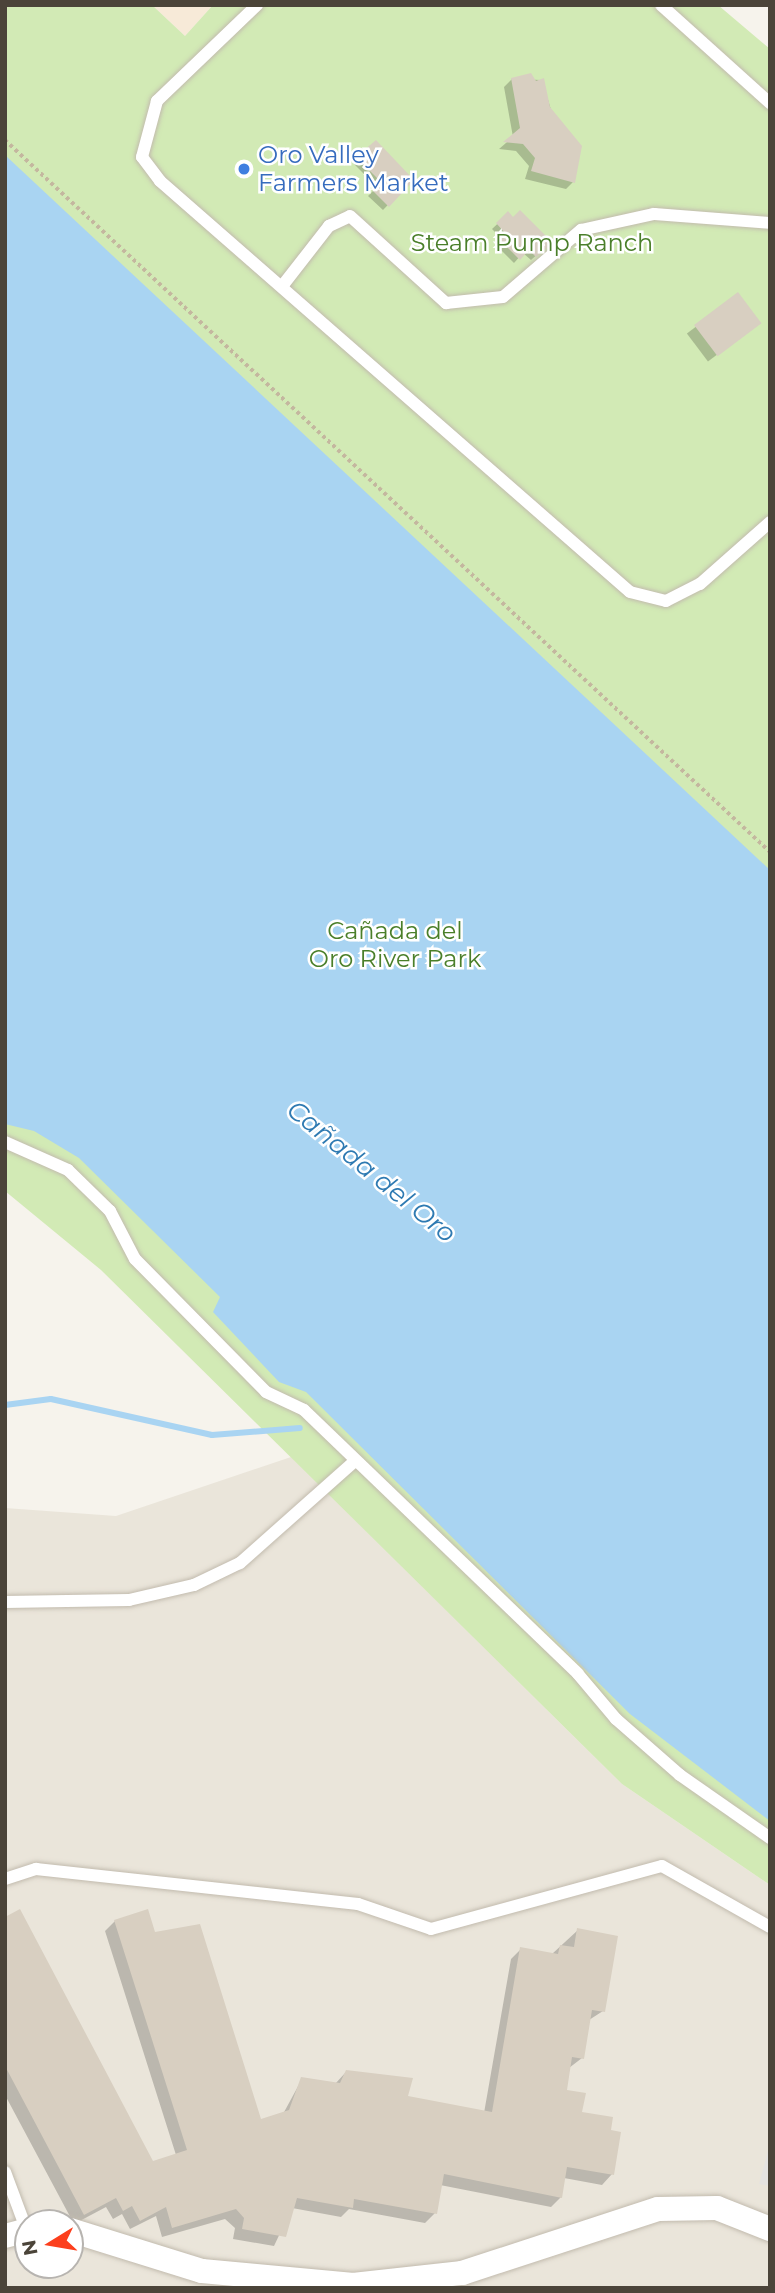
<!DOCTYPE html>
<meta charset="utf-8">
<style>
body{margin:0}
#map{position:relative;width:775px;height:2293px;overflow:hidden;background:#f6f3ec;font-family:Montserrat,sans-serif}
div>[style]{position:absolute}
.residential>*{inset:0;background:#eae5da}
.commercial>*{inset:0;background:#f7ead8}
.green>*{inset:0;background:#d2eab5}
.parking>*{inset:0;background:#e5e3e0}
.water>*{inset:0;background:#a9d4f2}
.shadow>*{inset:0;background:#0003;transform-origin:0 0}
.stream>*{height:6px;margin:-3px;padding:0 3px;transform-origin:3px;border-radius:3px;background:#a9d4f2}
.building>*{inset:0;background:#d8cfc1;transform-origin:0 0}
.path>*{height:3.5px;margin-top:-1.75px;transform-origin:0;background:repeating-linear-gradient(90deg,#c4b79f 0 3.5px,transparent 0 7px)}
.roads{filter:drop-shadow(0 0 2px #c2bbae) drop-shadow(0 0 2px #c2bbae)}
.lane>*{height:12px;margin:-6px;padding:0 6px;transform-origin:6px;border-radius:6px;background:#fff}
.street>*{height:24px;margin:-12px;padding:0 12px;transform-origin:12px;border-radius:12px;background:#fff}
.dots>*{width:19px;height:19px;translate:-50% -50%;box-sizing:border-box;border:4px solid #fff;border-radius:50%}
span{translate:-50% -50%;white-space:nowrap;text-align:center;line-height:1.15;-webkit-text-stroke:5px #fff;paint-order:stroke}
.shop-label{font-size:24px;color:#366cbe}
.left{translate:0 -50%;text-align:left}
.park-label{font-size:24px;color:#4a7f2a}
.water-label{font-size:26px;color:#2e7ab2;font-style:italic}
.frame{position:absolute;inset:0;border:7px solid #4b4439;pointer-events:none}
.north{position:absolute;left:14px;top:2209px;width:70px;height:70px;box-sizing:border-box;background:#fff;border:2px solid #b7b4b0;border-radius:50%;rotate:259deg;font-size:19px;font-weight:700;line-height:28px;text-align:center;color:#4b4439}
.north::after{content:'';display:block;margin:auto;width:24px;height:32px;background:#fc3f1d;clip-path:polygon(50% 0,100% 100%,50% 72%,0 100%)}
</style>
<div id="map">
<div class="residential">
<div style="clip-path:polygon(evenodd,291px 1457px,622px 1784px,770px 1885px,770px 2288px,5px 2288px,5px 1508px,116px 1516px,291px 1457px,28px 2223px,70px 2223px,70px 2265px,28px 2265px,28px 2223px)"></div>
</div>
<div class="commercial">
<div style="clip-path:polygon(152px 5px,213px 5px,185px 36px)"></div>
</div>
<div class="green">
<div style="clip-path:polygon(5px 5px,152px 5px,185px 36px,213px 5px,718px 5px,770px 49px,770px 1885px,622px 1784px,101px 1270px,5px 1191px)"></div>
</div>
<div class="parking">
<div style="clip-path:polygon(770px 2144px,770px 2186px,759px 2184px)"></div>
</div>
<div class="water">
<div style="clip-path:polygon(5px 155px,770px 870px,770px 1821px,630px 1714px,306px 1392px,279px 1382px,213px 1312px,220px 1297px,79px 1158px,34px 1131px,5px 1124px)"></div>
</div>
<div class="shadow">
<div style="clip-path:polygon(512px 79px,542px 80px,573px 182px,566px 189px,525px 179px,529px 166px,516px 151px,499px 149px,513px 137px,504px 87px)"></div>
<div style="clip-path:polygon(357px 158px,412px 180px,383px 210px,368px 196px,377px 187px,353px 163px)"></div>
<div style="clip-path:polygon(508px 214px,546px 247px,531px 260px,523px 253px,514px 263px,497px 246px,503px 240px,492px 229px)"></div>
<div style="left:738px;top:295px;width:35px;height:64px;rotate:53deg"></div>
<div style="clip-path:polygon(5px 1919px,152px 2163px,176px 2155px,105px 1931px,115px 1921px,154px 1934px,260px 2121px,283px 2114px,302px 2079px,335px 2084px,346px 2072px,406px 2098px,484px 2113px,511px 1959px,521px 1949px,552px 1954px,578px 1930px,603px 2011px,589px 2020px,582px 2058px,569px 2068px,565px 2091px,580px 2113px,609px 2132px,612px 2174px,602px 2185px,564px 2178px,561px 2197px,551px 2207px,440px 2185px,435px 2213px,425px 2223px,349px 2209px,341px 2217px,292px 2208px,274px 2246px,233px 2239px,235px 2228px,225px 2219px,162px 2237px,156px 2216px,130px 2229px,122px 2214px,113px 2219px,106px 2207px,74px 2224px,5px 2095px)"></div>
</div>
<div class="stream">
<div style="left:5px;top:1405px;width:46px;rotate:-7.4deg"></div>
<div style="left:51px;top:1399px;width:165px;rotate:12.6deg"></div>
<div style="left:212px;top:1435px;width:88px;rotate:-4.5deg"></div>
</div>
<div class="building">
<div style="clip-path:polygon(531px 73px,536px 81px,544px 78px,550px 107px,582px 146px,575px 183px,531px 171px,535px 158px,523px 144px,503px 142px,520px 128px,511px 78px)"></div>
<div style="clip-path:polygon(376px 140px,414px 180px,389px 207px,372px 190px,380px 181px,356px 157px)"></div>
<div style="clip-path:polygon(520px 210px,553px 243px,536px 257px,529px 250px,520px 260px,500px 240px,506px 234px,496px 223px,508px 211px,513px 217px)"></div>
<div style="left:738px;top:292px;width:39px;height:55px;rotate:53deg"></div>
<div style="clip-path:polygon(20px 1909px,153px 2161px,187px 2150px,114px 1920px,148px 1909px,155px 1932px,200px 1924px,261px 2119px,289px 2110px,301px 2077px,340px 2083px,346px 2070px,413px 2078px,408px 2096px,492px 2112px,520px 1947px,558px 1954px,560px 1945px,574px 1947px,577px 1928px,618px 1936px,605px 2012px,592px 2010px,584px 2059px,572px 2057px,567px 2090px,586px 2093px,582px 2112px,613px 2117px,611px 2130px,621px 2132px,614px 2175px,567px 2167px,562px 2198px,444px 2174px,437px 2214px,354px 2199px,353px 2208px,297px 2198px,286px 2237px,242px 2229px,244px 2218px,236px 2209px,172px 2228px,166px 2207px,140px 2221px,132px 2206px,123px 2211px,116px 2198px,84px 2215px,5px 2066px,5px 1917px)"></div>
</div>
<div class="path">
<div style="left:5px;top:140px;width:1045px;rotate:42.94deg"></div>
</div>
<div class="roads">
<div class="lane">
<div style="left:257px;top:5px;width:139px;rotate:136.2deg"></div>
<div style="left:157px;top:101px;width:58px;rotate:105deg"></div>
<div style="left:142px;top:157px;width:30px;rotate:53deg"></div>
<div style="left:160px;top:181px;width:624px;rotate:41.17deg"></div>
<div style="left:630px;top:592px;width:37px;rotate:14deg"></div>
<div style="left:666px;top:601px;width:38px;rotate:-27deg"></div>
<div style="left:700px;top:584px;width:94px;rotate:-41.5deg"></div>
<div style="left:661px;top:5px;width:147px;rotate:42deg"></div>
<div style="left:283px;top:285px;width:75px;rotate:-52.1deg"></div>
<div style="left:329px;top:226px;width:23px;rotate:-25deg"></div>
<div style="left:350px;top:216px;width:130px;rotate:42.2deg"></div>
<div style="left:446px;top:303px;width:57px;rotate:-6deg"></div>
<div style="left:503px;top:297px;width:103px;rotate:-40.7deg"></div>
<div style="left:581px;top:230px;width:75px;rotate:-12.4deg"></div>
<div style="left:654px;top:214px;width:116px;rotate:4.4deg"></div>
<div style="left:5px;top:1142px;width:69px;rotate:24deg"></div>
<div style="left:68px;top:1170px;width:59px;rotate:44.3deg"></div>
<div style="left:110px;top:1211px;width:54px;rotate:62.5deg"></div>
<div style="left:135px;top:1259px;width:187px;rotate:45.4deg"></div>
<div style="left:266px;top:1392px;width:42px;rotate:25.3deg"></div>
<div style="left:304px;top:1410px;width:380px;rotate:43.9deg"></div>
<div style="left:578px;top:1674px;width:59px;rotate:49.8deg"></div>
<div style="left:616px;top:1719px;width:85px;rotate:41.2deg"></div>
<div style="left:680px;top:1775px;width:110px;rotate:35deg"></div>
<div style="left:5px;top:1602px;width:124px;rotate:-0.9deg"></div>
<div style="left:129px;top:1600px;width:67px;rotate:-13deg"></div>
<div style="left:194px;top:1585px;width:51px;rotate:-25.6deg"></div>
<div style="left:240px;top:1563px;width:154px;rotate:-41.6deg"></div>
<div style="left:5px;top:1879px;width:33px;rotate:-18deg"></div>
<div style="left:36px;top:1869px;width:324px;rotate:6.2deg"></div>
<div style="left:358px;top:1904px;width:77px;rotate:18.9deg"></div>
<div style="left:431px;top:1929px;width:239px;rotate:-15.3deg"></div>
<div style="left:662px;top:1866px;width:124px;rotate:29.5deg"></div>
<div style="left:5px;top:2172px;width:63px;rotate:69.6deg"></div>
</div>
<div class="street">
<div style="left:70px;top:2230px;width:138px;rotate:17.3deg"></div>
<div style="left:202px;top:2271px;width:152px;rotate:5.3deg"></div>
<div style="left:353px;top:2285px;width:110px;rotate:-6.3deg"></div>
<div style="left:462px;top:2273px;width:206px;rotate:-18.1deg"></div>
<div style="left:658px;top:2209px;width:59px;rotate:-1deg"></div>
<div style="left:717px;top:2208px;width:57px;rotate:21.6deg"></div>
<div style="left:5px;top:2236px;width:24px;rotate:-15deg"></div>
</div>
</div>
<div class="dots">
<div style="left:244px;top:169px;background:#3f7fe0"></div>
</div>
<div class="shop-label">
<span class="left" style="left:258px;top:169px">Oro Valley<br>Farmers Market</span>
</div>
<div class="park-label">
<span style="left:532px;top:243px">Steam Pump Ranch</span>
<span style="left:395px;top:945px">Cañada del<br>Oro River Park</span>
</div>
<div class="water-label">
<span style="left:371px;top:1172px;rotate:39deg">Cañada del Oro</span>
</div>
<div class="frame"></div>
<div class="north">N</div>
</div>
